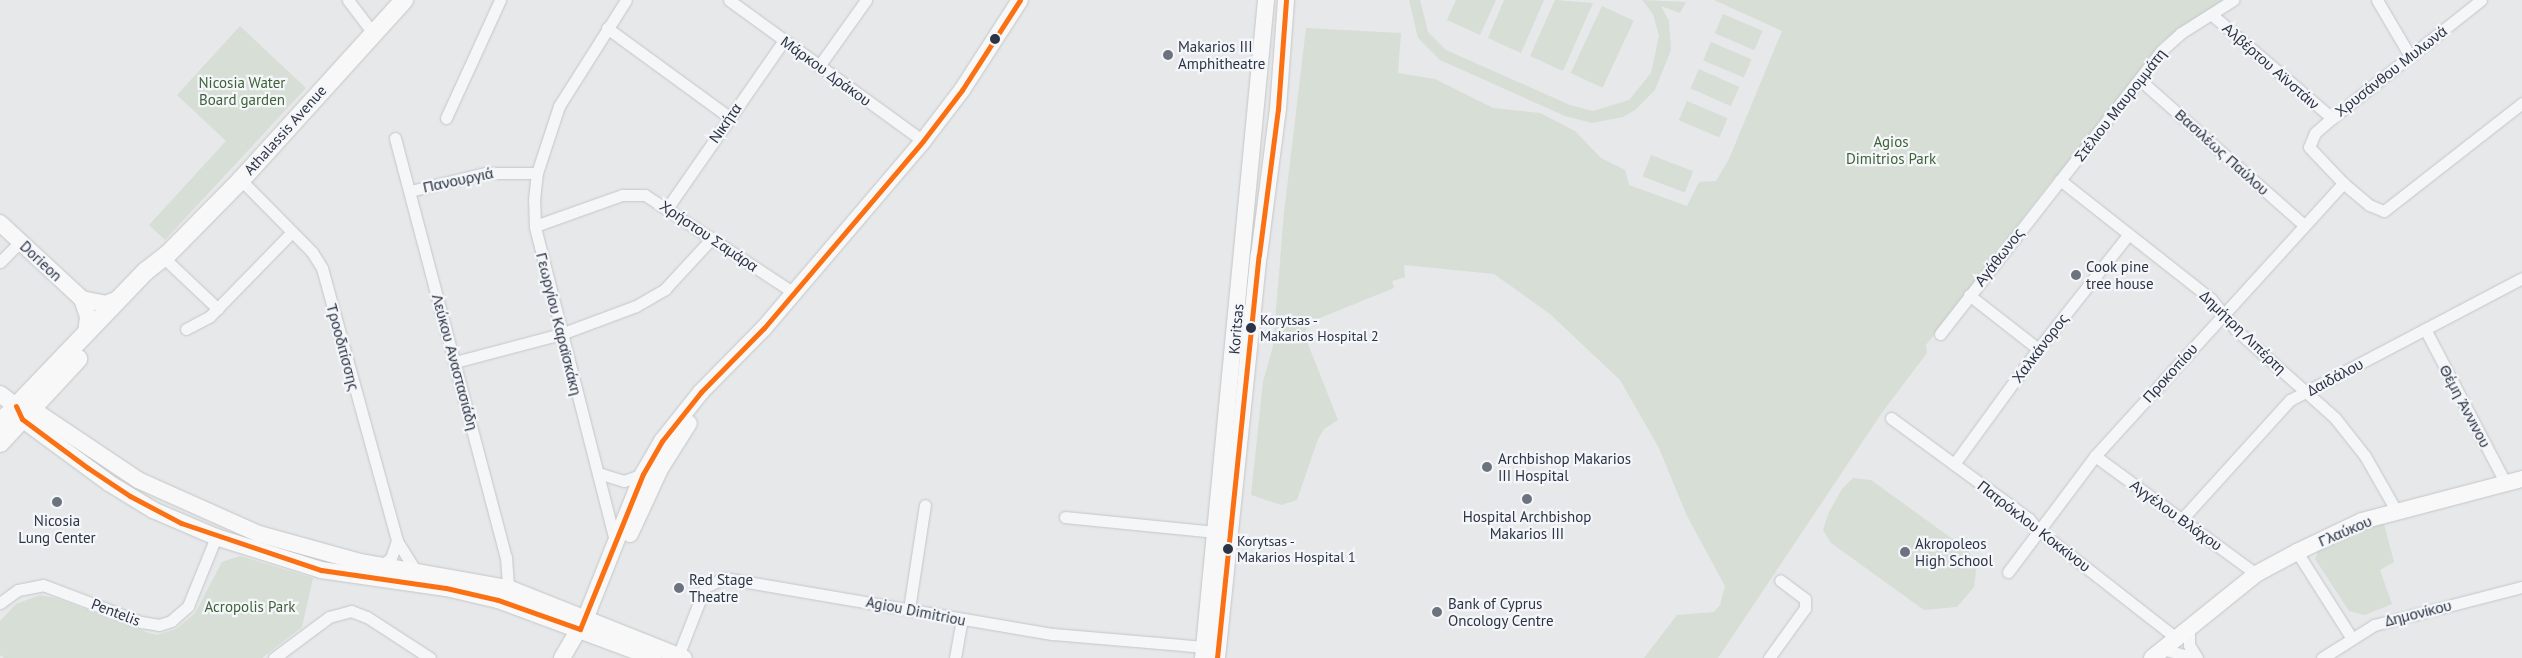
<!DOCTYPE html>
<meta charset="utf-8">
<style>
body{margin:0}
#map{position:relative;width:2522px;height:658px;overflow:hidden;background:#e6e8ea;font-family:"PT Sans",sans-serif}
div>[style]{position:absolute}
.green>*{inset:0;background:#d6ded6;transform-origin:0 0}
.roads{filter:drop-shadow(0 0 1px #c4c6c8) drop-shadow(0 0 1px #c4c6c8)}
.street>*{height:11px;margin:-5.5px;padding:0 5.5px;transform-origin:5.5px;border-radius:5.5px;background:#f5f6f7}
.secondary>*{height:16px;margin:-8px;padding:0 8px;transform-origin:8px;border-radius:8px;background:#f8f8f8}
.primary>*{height:18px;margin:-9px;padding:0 9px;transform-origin:9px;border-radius:9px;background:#f8f8f8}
.bus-1>*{height:5px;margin:-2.5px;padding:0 2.5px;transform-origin:2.5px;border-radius:2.5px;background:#fb7012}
.dots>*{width:14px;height:14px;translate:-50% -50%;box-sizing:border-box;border:2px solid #f4f6f9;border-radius:50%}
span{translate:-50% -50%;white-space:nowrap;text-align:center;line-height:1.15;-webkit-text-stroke:4.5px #f4f6f9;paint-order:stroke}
.bus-label{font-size:14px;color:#2b3445}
.left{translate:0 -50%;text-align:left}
.poi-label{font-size:15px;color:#2b3445}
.street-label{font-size:15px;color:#2b3445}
.park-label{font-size:15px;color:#3f6138}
</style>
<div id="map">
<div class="green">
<div style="clip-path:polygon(1409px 0,1420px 0,1428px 32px,1446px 50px,1570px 105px,1593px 111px,1629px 100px,1651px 73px,1659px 36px,1653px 14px,1642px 0,1686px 2px,1680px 13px,1661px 6px,1669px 21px,1671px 50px,1655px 90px,1635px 110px,1623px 117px,1592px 123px,1565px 116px,1440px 60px,1418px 38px)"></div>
<div style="clip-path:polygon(1456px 0,1496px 0,1480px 35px,1447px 20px)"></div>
<div style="clip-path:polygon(1504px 0,1544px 0,1521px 53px,1488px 38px)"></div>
<div style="clip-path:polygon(1555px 0,1593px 3px,1563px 71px,1530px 56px)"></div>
<div style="clip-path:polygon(1714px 0,2223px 0,2161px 42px,2097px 130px,2049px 184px,1926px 345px,1927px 353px,1881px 414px,1718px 658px,1644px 658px,1677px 615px,1714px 612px,1720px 605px,1725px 586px,1687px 516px,1659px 448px,1620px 380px,1550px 314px,1494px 274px,1404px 265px,1405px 277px,1392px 281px,1394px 288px,1310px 322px,1304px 334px,1338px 420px,1324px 429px,1318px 439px,1297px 500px,1281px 505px,1251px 495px,1263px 382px,1273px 346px,1284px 213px,1306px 28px,1401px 33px,1398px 73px,1435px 79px,1493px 108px,1540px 113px,1575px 131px,1601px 158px,1625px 170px,1629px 185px,1687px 206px,1699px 182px,1716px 181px,1729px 159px,1782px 31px)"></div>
<div style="left:1602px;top:6px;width:35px;height:74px;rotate:25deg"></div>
<div style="left:1723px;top:14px;width:43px;height:21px;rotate:23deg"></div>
<div style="clip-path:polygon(240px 26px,306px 88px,165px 240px,149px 225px,226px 141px,177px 95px)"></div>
<div style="left:1711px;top:42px;width:44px;height:20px;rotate:23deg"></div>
<div style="left:1699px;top:69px;width:44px;height:21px;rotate:24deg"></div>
<div style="left:1687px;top:101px;width:44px;height:21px;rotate:23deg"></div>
<div style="left:1651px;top:155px;width:45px;height:23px;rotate:21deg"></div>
<div style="clip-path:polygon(1853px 478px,1871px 480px,1969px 551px,1976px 571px,1974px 587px,1957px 607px,1924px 610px,1831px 543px,1823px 530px,1829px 512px,1842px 489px)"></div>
<div style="clip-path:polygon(2383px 520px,2394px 562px,2380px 570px,2392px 604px,2365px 615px,2349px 611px,2315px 559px,2319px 548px)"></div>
<div style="clip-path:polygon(240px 556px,313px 578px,302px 627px,262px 658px,4px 658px,0 655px,0 621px,16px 604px,40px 595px,55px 598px,146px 632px,157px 635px,176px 629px,195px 613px,222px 562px)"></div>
</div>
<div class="roads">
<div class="street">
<div style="left:348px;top:0;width:41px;rotate:52.9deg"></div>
<div style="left:729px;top:0;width:240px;rotate:36deg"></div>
<div style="left:2377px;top:0;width:65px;rotate:59.5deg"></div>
<div style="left:2481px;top:0;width:190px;rotate:141.6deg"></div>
<div style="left:2332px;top:118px;width:23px;rotate:139deg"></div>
<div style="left:2315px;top:133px;width:15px;rotate:113deg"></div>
<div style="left:2309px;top:147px;width:50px;rotate:46.6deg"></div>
<div style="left:2343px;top:183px;width:34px;rotate:40deg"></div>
<div style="left:2369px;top:205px;width:16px;rotate:22deg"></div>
<div style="left:2384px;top:211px;width:175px;rotate:-38deg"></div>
<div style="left:2211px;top:14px;width:160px;rotate:40.7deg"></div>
<div style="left:607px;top:28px;width:151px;rotate:36.1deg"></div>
<div style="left:819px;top:66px;width:81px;rotate:-54.5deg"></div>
<div style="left:2140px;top:80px;width:219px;rotate:41.5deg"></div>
<div style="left:446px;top:118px;width:130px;rotate:-65.4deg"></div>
<div style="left:395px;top:138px;width:433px;rotate:75.2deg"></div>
<div style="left:506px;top:557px;width:31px;rotate:86deg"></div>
<div style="left:241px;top:180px;width:101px;rotate:45.4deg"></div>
<div style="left:312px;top:252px;width:19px;rotate:58deg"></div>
<div style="left:322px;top:268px;width:283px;rotate:74.6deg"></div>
<div style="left:397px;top:541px;width:34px;rotate:58deg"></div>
<div style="left:2060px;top:180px;width:192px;rotate:38.2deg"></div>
<div style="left:2211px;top:299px;width:40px;rotate:51deg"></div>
<div style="left:2236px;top:330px;width:132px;rotate:41.6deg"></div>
<div style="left:2335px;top:418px;width:48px;rotate:51.7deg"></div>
<div style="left:2365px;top:456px;width:64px;rotate:60.3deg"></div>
<div style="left:410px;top:191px;width:77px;rotate:-13.5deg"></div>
<div style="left:485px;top:173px;width:52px"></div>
<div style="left:668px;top:207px;width:203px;rotate:-55.2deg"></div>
<div style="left:535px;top:226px;width:92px;rotate:-19.6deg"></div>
<div style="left:622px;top:195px;width:23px"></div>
<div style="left:645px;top:195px;width:178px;rotate:33.3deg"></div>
<div style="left:164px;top:258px;width:74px;rotate:43.4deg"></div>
<div style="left:0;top:262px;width:28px;rotate:-45deg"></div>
<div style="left:1969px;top:295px;width:88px;rotate:38deg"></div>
<div style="left:186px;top:329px;width:27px;rotate:-28deg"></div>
<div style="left:210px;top:316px;width:117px;rotate:-45.7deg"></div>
<div style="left:2425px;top:329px;width:175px;rotate:62.4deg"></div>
<div style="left:1940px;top:334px;width:359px;rotate:-52deg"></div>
<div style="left:2161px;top:51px;width:27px;rotate:-42deg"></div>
<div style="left:2181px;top:33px;width:62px;rotate:-32.4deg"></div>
<div style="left:455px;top:362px;width:110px;rotate:-14.8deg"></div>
<div style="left:561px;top:334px;width:80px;rotate:-20.5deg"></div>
<div style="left:636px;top:306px;width:34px;rotate:-30deg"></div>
<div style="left:665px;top:289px;width:69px;rotate:-47.3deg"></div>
<div style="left:1891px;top:418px;width:171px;rotate:36.2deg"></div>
<div style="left:2029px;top:519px;width:14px;rotate:51deg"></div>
<div style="left:2038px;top:530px;width:175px;rotate:38deg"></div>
<div style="left:2095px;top:456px;width:200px;rotate:36.2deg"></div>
<div style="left:1954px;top:464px;width:142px;rotate:-53.9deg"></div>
<div style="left:2038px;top:349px;width:145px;rotate:-51.7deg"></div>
<div style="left:598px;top:473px;width:27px;rotate:17deg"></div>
<div style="left:624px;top:481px;width:20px;rotate:-20deg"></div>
<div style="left:1065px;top:517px;width:151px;rotate:5.7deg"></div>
<div style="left:2182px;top:519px;width:161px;rotate:-47.8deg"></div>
<div style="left:2290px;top:400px;width:262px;rotate:-27.7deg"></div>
<div style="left:615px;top:541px;width:325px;rotate:-104.3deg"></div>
<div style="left:535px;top:226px;width:26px;rotate:-92deg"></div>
<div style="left:534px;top:200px;width:27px;rotate:-84deg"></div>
<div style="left:537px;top:173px;width:71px;rotate:-71.8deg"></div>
<div style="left:559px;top:106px;width:125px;rotate:-57.7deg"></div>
<div style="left:2297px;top:552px;width:101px;rotate:57.6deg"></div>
<div style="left:381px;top:566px;width:13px;rotate:-39deg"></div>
<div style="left:391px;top:558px;width:18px;rotate:-71deg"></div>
<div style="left:2008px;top:572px;width:145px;rotate:-53.1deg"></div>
<div style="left:2095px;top:456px;width:369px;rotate:-47.7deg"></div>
<div style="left:0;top:603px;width:22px;rotate:-36deg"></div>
<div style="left:18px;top:590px;width:25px;rotate:-11deg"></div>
<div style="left:43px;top:585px;width:105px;rotate:20.7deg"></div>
<div style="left:141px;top:622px;width:18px;rotate:9deg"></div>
<div style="left:159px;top:625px;width:13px;rotate:-18deg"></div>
<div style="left:171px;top:621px;width:23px;rotate:-41deg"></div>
<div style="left:188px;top:606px;width:74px;rotate:-67.9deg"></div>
<div style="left:909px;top:609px;width:105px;rotate:-81.3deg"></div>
<div style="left:2189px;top:627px;width:18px;rotate:90deg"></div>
<div style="left:2189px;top:645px;width:15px;rotate:58deg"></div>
<div style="left:2162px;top:649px;width:34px;rotate:15deg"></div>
<div style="left:678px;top:656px;width:74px;rotate:-68.6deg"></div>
<div style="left:705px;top:587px;width:21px;rotate:-25deg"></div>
<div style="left:724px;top:578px;width:334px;rotate:9.7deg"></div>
<div style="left:1053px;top:634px;width:152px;rotate:4.9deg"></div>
<div style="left:274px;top:658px;width:69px;rotate:-36.7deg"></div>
<div style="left:329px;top:617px;width:23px;rotate:-15deg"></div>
<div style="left:351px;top:611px;width:17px;rotate:21deg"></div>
<div style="left:367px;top:617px;width:75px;rotate:33.1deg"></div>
<div style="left:955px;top:658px;width:39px;rotate:-80deg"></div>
<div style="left:1769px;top:658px;width:62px;rotate:-54.2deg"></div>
<div style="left:1805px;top:608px;width:9px;rotate:-90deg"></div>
<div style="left:1805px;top:599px;width:31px;rotate:-143deg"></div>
<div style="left:2322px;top:658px;width:62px;rotate:-32.4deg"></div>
<div style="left:2374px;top:625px;width:153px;rotate:-14.4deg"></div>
</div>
<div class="secondary">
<div style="left:0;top:223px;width:112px;rotate:42.8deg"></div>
<div style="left:82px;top:299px;width:18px;rotate:71deg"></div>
<div style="left:88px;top:316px;width:18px;rotate:96deg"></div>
<div style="left:82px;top:299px;width:25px;rotate:12deg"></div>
<div style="left:106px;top:304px;width:16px;rotate:-22deg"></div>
<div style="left:0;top:394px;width:20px;rotate:37deg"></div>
<div style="left:16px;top:406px;width:16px;rotate:11deg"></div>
<div style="left:32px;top:409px;width:128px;rotate:33.8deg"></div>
<div style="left:138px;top:480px;width:133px;rotate:24.1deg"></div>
<div style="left:259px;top:534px;width:105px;rotate:15.5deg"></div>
<div style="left:360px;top:562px;width:150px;rotate:10deg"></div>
<div style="left:508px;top:588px;width:189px;rotate:21.7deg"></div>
<div style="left:17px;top:408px;width:12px;rotate:66deg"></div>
<div style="left:22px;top:419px;width:108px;rotate:36.3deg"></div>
<div style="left:109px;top:483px;width:52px;rotate:31.5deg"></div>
<div style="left:153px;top:510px;width:69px;rotate:23.2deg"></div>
<div style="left:216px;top:537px;width:110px;rotate:17.4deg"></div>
<div style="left:321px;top:570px;width:126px;rotate:8.2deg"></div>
<div style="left:446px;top:588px;width:53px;rotate:13deg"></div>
<div style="left:498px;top:600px;width:166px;rotate:20.4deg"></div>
<div style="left:630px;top:534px;width:72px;rotate:-65.2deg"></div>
<div style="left:660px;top:469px;width:54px;rotate:-57.8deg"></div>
<div style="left:562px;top:658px;width:48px;rotate:-59.7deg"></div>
<div style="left:586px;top:617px;width:154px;rotate:-68.3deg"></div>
<div style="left:643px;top:474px;width:38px;rotate:-60deg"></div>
<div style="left:662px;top:441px;width:63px;rotate:-51.5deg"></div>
<div style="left:701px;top:392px;width:90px;rotate:-45.5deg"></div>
<div style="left:764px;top:328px;width:245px;rotate:-49.6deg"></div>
<div style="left:923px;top:141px;width:64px;rotate:-52.6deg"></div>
<div style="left:962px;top:90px;width:107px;rotate:-57.2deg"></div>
<div style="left:1203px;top:658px;width:661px;rotate:-84.53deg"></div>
<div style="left:1217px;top:658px;width:405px;rotate:-84.1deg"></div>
<div style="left:1259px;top:255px;width:147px;rotate:-82.6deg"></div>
<div style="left:1278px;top:109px;width:109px;rotate:-85.8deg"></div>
<div style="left:2152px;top:658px;width:134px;rotate:-38.9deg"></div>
<div style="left:2256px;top:574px;width:47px;rotate:-28.2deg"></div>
<div style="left:2297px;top:552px;width:72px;rotate:-25.5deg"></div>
<div style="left:2362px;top:521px;width:165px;rotate:-14.7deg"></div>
</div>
<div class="primary">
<div style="left:0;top:423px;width:211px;rotate:-46.2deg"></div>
<div style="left:146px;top:271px;width:28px;rotate:-38deg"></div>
<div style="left:168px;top:254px;width:104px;rotate:-45.4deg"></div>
<div style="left:241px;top:180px;width:243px;rotate:-47.8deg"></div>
<div style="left:0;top:443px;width:115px;rotate:-47.1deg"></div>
</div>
</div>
<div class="bus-1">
<div style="left:16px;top:406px;width:14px;rotate:65deg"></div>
<div style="left:22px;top:419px;width:82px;rotate:36.6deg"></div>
<div style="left:88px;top:468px;width:50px;rotate:33.7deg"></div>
<div style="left:130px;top:496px;width:58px;rotate:27.9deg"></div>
<div style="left:181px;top:523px;width:148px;rotate:18.6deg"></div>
<div style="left:321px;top:570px;width:126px;rotate:8.2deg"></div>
<div style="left:446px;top:588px;width:53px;rotate:13deg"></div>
<div style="left:498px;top:600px;width:87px;rotate:19.5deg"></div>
<div style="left:580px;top:629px;width:167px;rotate:-67.9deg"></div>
<div style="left:643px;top:474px;width:38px;rotate:-60deg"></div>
<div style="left:662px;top:441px;width:63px;rotate:-51.5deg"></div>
<div style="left:701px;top:392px;width:90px;rotate:-45.5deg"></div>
<div style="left:764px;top:328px;width:245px;rotate:-49.6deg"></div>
<div style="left:923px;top:141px;width:64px;rotate:-52.6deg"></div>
<div style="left:962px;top:90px;width:107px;rotate:-57.2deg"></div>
<div style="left:1217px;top:658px;width:405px;rotate:-84.1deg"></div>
<div style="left:1259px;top:255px;width:147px;rotate:-82.6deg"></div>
<div style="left:1278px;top:109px;width:109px;rotate:-85.8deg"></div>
</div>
<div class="dots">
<div style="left:995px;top:39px;background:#2b3445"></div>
<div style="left:1168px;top:55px;background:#6c737f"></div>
<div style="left:2076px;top:275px;background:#6c737f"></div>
<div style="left:1251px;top:328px;background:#2b3445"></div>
<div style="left:1487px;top:467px;background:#6c737f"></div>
<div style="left:1527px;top:499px;background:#6c737f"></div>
<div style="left:57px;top:502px;background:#6c737f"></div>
<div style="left:1228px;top:549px;background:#2b3445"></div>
<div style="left:1905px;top:552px;background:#6c737f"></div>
<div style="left:679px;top:588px;background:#6c737f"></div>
<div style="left:1437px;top:612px;background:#6c737f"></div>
</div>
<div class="bus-label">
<span class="left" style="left:1260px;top:328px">Korytsas -<br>Makarios Hospital 2</span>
<span class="left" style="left:1237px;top:549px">Korytsas -<br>Makarios Hospital 1</span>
</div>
<div class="poi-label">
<span class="left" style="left:1178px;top:55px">Makarios III<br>Amphitheatre</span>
<span class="left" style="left:2086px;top:275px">Cook pine<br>tree house</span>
<span class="left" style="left:1498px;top:467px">Archbishop Makarios<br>III Hospital</span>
<span style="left:1527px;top:525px">Hospital Archbishop<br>Makarios III</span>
<span style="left:57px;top:529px">Nicosia<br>Lung Center</span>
<span class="left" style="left:1915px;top:552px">Akropoleos<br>High School</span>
<span class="left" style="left:689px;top:588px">Red Stage<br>Theatre</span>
<span class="left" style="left:1448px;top:612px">Bank of Cyprus<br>Oncology Centre</span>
</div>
<div class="street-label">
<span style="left:2271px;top:66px;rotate:41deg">Αλβέρτου Αϊνστάιν</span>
<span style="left:826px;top:71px;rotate:36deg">Μάρκου Δράκου</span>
<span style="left:2391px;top:71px;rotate:-38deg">Χρυσάνθου Μυλωνά</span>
<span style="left:2120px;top:105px;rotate:-52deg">Στέλιου Μαυρομμάτη</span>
<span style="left:725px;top:123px;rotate:-55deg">Νικήτα</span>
<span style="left:285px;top:130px;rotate:-48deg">Athalassis Avenue</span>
<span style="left:2222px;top:152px;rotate:42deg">Βασιλέως Παύλου</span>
<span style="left:458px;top:180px;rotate:-12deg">Πανουργιά</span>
<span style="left:709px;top:236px;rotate:34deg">Χρήστου Σαμάρα</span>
<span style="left:1999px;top:257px;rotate:-52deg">Αγάθωνος</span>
<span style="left:41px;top:261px;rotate:43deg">Dorieon</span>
<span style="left:559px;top:324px;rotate:76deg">Γεωργίου Καραϊσκάκη</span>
<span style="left:1236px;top:329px;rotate:-85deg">Koritsas</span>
<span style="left:2243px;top:332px;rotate:44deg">Δημήτρη Λιπέρτη</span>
<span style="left:343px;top:347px;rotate:75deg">Τροοδιτίσσης</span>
<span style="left:2040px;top:348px;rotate:-53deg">Χαλκάνορος</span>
<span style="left:455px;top:362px;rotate:75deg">Λεύκου Αναστασιάδη</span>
<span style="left:2170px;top:373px;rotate:-48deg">Προκοπίου</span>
<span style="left:2335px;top:377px;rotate:-28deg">Δαιδάλου</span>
<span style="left:2465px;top:406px;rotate:62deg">Θέμη Άννινου</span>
<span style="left:2176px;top:515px;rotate:36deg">Αγγέλου Βλάχου</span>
<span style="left:2034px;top:526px;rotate:38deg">Πατρόκλου Κοκκίνου</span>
<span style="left:2345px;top:531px;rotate:-23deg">Γλαύκου</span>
<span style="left:916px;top:611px;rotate:11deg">Agiou Dimitriou</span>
<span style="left:116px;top:612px;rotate:21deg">Pentelis</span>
<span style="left:2418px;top:613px;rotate:-14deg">Δημονίκου</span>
</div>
<div class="park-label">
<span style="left:242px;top:91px">Nicosia Water<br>Board garden</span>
<span style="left:1891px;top:150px">Agios<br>Dimitrios Park</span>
<span style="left:250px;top:607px">Acropolis Park</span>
</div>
</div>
